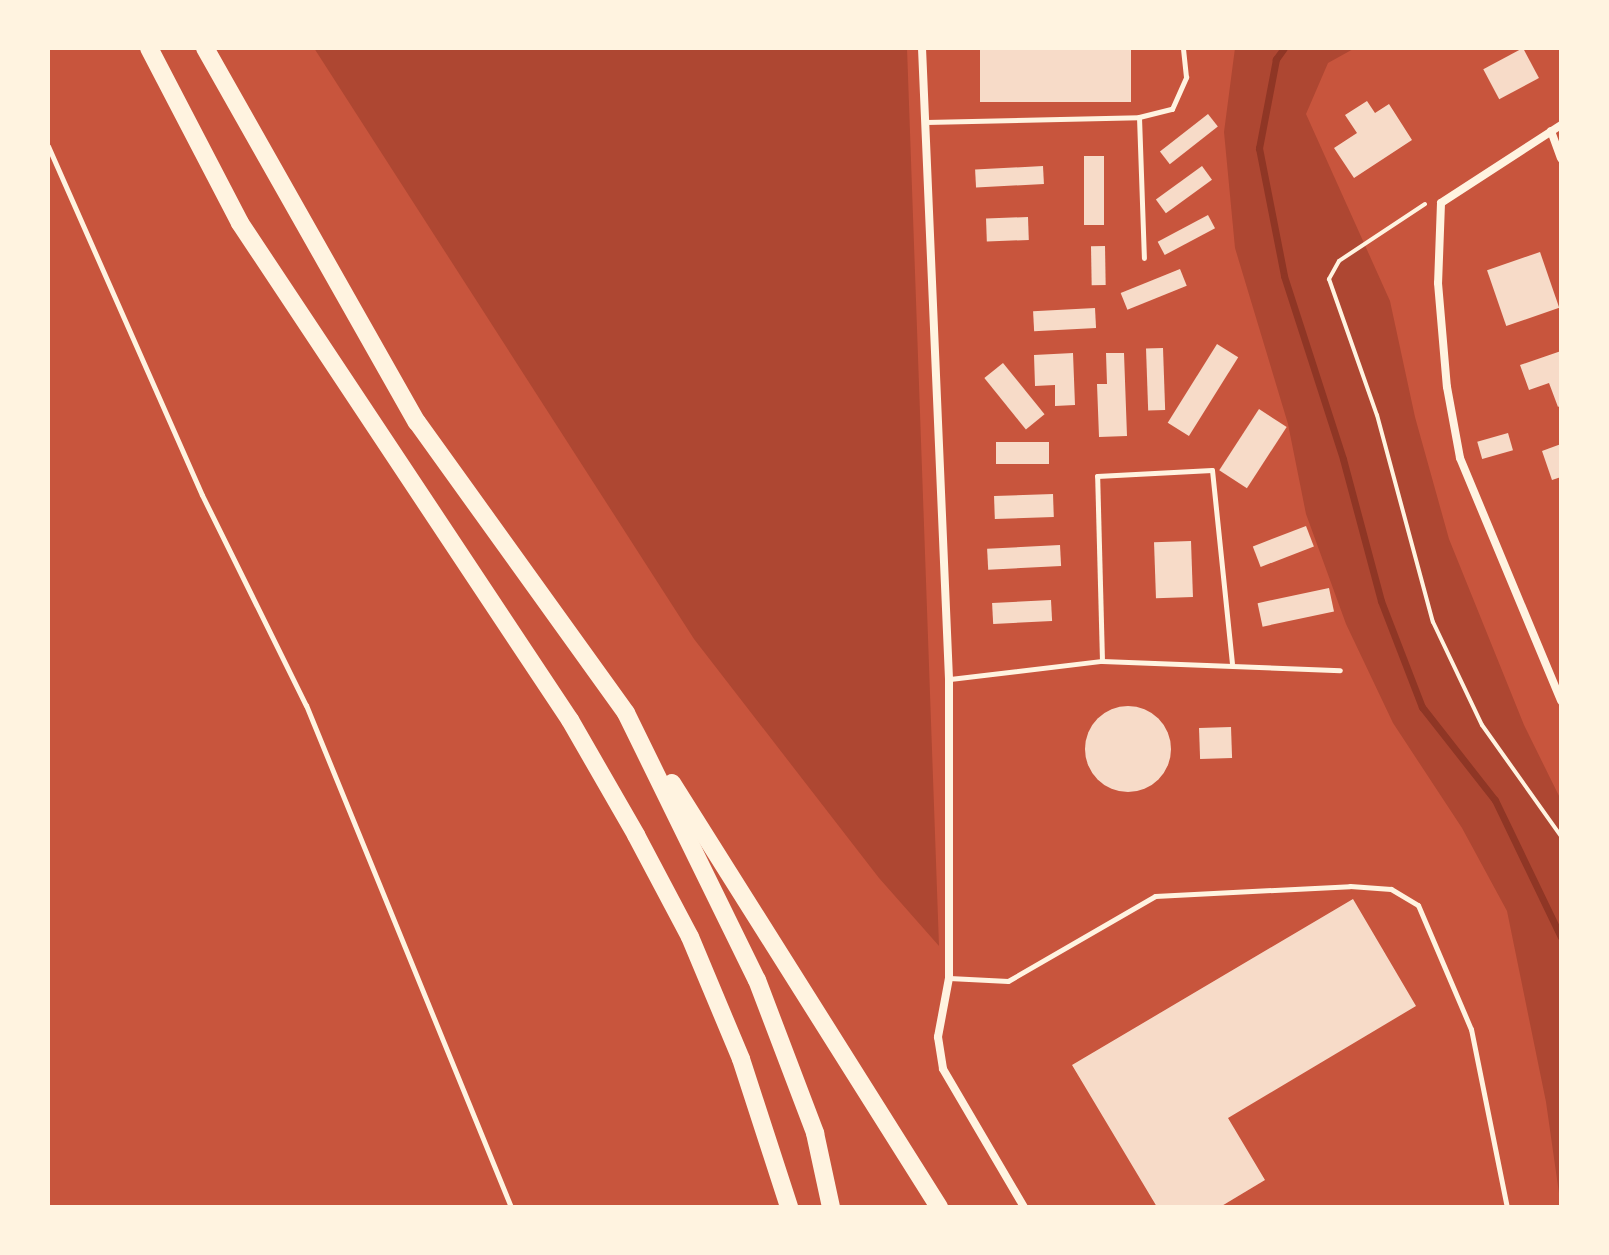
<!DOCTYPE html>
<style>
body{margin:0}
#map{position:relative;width:1609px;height:1255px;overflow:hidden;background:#c8553d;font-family:"Nunito Sans",sans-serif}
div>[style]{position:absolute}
.green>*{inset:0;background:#ae4732}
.stream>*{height:7px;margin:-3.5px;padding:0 3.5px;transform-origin:3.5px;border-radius:3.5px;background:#8f3625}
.building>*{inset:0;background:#f7dbc8;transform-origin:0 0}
.round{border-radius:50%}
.path>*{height:4px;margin:-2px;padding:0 2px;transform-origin:2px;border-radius:2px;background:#fff3e0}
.service>*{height:5px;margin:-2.5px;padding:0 2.5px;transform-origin:2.5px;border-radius:2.5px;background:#fff3e0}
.minor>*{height:8px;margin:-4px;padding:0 4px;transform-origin:4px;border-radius:4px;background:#fff3e0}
.primary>*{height:18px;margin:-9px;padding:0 9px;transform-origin:9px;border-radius:9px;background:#fff3e0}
span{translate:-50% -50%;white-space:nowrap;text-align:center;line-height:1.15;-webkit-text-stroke:6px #fff3e0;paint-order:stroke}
.frame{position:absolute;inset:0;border:50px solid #fff3e0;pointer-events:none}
</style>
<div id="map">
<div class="green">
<div style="clip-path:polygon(314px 48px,907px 48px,939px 946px,879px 878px,694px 639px)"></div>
<div style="clip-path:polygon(1235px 48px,1355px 48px,1328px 63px,1306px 114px,1390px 301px,1415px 417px,1449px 539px,1524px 725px,1561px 800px,1561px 1207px,1546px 1102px,1507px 911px,1462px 828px,1393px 723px,1346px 624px,1306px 514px,1288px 424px,1235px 248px,1224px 132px)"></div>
</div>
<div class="stream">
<div style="left:1284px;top:48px;width:14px;rotate:126deg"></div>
<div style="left:1276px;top:59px;width:91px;rotate:100.8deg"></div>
<div style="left:1259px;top:148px;width:130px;rotate:78.9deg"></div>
<div style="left:1284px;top:276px;width:192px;rotate:72.1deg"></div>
<div style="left:1343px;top:459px;width:147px;rotate:75deg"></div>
<div style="left:1381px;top:601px;width:114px;rotate:68.9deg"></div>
<div style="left:1422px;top:707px;width:118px;rotate:51.9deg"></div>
<div style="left:1495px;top:800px;width:152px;rotate:64.3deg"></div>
</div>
<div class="building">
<div style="left:980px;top:48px;width:151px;height:54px"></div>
<div style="left:1523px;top:48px;width:34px;height:45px;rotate:62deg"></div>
<div style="clip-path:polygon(1367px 101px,1375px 113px,1389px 104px,1412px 140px,1354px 178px,1334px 148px,1357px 133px,1345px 115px)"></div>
<div style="left:1208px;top:114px;width:16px;height:61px;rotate:52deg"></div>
<div style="left:1084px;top:156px;width:20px;height:69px"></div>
<div style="left:1043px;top:166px;width:18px;height:68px;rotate:87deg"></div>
<div style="left:1202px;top:166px;width:17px;height:57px;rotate:54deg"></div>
<div style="left:1208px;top:215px;width:15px;height:57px;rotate:62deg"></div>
<div style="left:1028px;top:217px;width:23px;height:42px;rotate:88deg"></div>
<div style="left:1105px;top:246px;width:39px;height:14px;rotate:89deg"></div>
<div style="left:1540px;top:252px;width:59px;height:56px;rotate:71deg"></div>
<div style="left:1180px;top:269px;width:18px;height:64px;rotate:68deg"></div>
<div style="left:1095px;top:308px;width:20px;height:62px;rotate:87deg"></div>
<div style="left:1217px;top:344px;width:25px;height:93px;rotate:32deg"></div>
<div style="left:1163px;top:348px;width:62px;height:17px;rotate:88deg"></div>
<div style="clip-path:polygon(1561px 351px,1561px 405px,1558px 407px,1549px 383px,1529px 390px,1520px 365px)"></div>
<div style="clip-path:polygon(1073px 353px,1075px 405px,1055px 406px,1055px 385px,1035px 386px,1034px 355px)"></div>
<div style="clip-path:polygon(1106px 353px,1124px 353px,1127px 436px,1099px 437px,1097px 384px,1107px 384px)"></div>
<div style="left:1003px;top:363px;width:66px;height:24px;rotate:51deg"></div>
<div style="left:1259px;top:409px;width:33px;height:73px;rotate:33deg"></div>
<div style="left:1508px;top:433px;width:18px;height:32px;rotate:74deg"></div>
<div style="left:1049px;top:442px;width:22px;height:53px;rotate:90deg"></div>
<div style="clip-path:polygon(1561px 444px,1561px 477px,1552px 480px,1542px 451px)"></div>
<div style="left:1053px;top:494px;width:23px;height:59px;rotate:88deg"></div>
<div style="left:1306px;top:526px;width:22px;height:57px;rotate:69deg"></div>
<div style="left:1191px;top:541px;width:56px;height:37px;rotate:88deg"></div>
<div style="left:1060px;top:545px;width:21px;height:73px;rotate:87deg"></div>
<div style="left:1329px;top:588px;width:24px;height:73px;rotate:78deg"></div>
<div style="left:1051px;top:600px;width:21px;height:59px;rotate:87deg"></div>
<div class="round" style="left:1085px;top:706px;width:86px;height:86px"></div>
<div style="left:1231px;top:727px;width:31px;height:32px;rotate:88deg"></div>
<div style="clip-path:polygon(1353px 899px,1416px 1006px,1228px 1118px,1265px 1180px,1220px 1207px,1157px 1207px,1072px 1065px)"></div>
</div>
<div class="path">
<div style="left:1425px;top:204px;width:103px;rotate:146.5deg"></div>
<div style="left:1339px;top:261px;width:21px;rotate:119deg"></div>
<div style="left:1329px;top:279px;width:144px;rotate:70.6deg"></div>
<div style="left:1377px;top:415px;width:214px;rotate:74.9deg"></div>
<div style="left:1433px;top:622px;width:114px;rotate:64.6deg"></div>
<div style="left:1482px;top:725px;width:136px;rotate:54.6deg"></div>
</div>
<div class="service">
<div style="left:1139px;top:117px;width:141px;rotate:88deg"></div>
<div style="left:926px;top:122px;width:213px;rotate:-1.3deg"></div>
<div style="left:1139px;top:117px;width:34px;rotate:-14deg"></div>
<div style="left:1172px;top:109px;width:35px;rotate:-66deg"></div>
<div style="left:1186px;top:77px;width:29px;rotate:-96deg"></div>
<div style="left:48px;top:146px;width:381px;rotate:66.2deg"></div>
<div style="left:202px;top:495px;width:234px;rotate:63.7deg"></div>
<div style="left:306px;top:705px;width:542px;rotate:67.79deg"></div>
<div style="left:1102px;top:661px;width:185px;rotate:-91.5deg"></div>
<div style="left:1097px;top:476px;width:115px;rotate:-3deg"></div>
<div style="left:1212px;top:470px;width:194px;rotate:84.1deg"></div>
<div style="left:950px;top:679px;width:153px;rotate:-6.8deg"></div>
<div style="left:1102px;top:661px;width:238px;rotate:2.2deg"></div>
<div style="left:949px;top:978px;width:59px;rotate:2.9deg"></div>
<div style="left:1008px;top:981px;width:170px;rotate:-30deg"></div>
<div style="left:1155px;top:896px;width:195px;rotate:-2.9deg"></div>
<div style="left:1350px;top:886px;width:41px;rotate:4.2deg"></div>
<div style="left:1391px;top:889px;width:31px;rotate:31deg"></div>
<div style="left:1418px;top:905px;width:135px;rotate:66.9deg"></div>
<div style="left:1471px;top:1029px;width:182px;rotate:78.6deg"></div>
</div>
<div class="minor">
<div style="left:922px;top:48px;width:632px;rotate:87.55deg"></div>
<div style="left:949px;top:679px;width:299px;rotate:90deg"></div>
<div style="left:949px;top:978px;width:60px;rotate:100.6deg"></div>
<div style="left:938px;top:1037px;width:32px;rotate:81deg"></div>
<div style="left:943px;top:1069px;width:160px;rotate:59.6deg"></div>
<div style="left:1561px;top:125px;width:143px;rotate:147deg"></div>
<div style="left:1441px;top:203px;width:80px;rotate:92.1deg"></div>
<div style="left:1438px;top:283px;width:104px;rotate:85.1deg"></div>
<div style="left:1447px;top:387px;width:72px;rotate:79.6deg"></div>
<div style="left:1460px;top:458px;width:263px;rotate:67.4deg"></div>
<div style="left:1551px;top:131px;width:29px;rotate:70deg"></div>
</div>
<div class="primary">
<div style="left:149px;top:48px;width:197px;rotate:62.5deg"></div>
<div style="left:240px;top:223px;width:597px;rotate:56.42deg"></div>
<div style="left:570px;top:720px;width:133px;rotate:60.1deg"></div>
<div style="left:636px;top:835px;width:115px;rotate:62.1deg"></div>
<div style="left:690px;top:937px;width:132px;rotate:67.3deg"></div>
<div style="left:741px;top:1059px;width:156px;rotate:72deg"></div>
<div style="left:205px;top:48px;width:430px;rotate:60.5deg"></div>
<div style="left:417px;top:422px;width:358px;rotate:54.3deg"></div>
<div style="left:626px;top:713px;width:297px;rotate:63.9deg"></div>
<div style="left:757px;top:980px;width:164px;rotate:69.2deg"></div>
<div style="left:815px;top:1133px;width:76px;rotate:77.8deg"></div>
<div style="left:672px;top:783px;width:501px;rotate:57.8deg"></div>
</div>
<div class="frame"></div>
</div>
